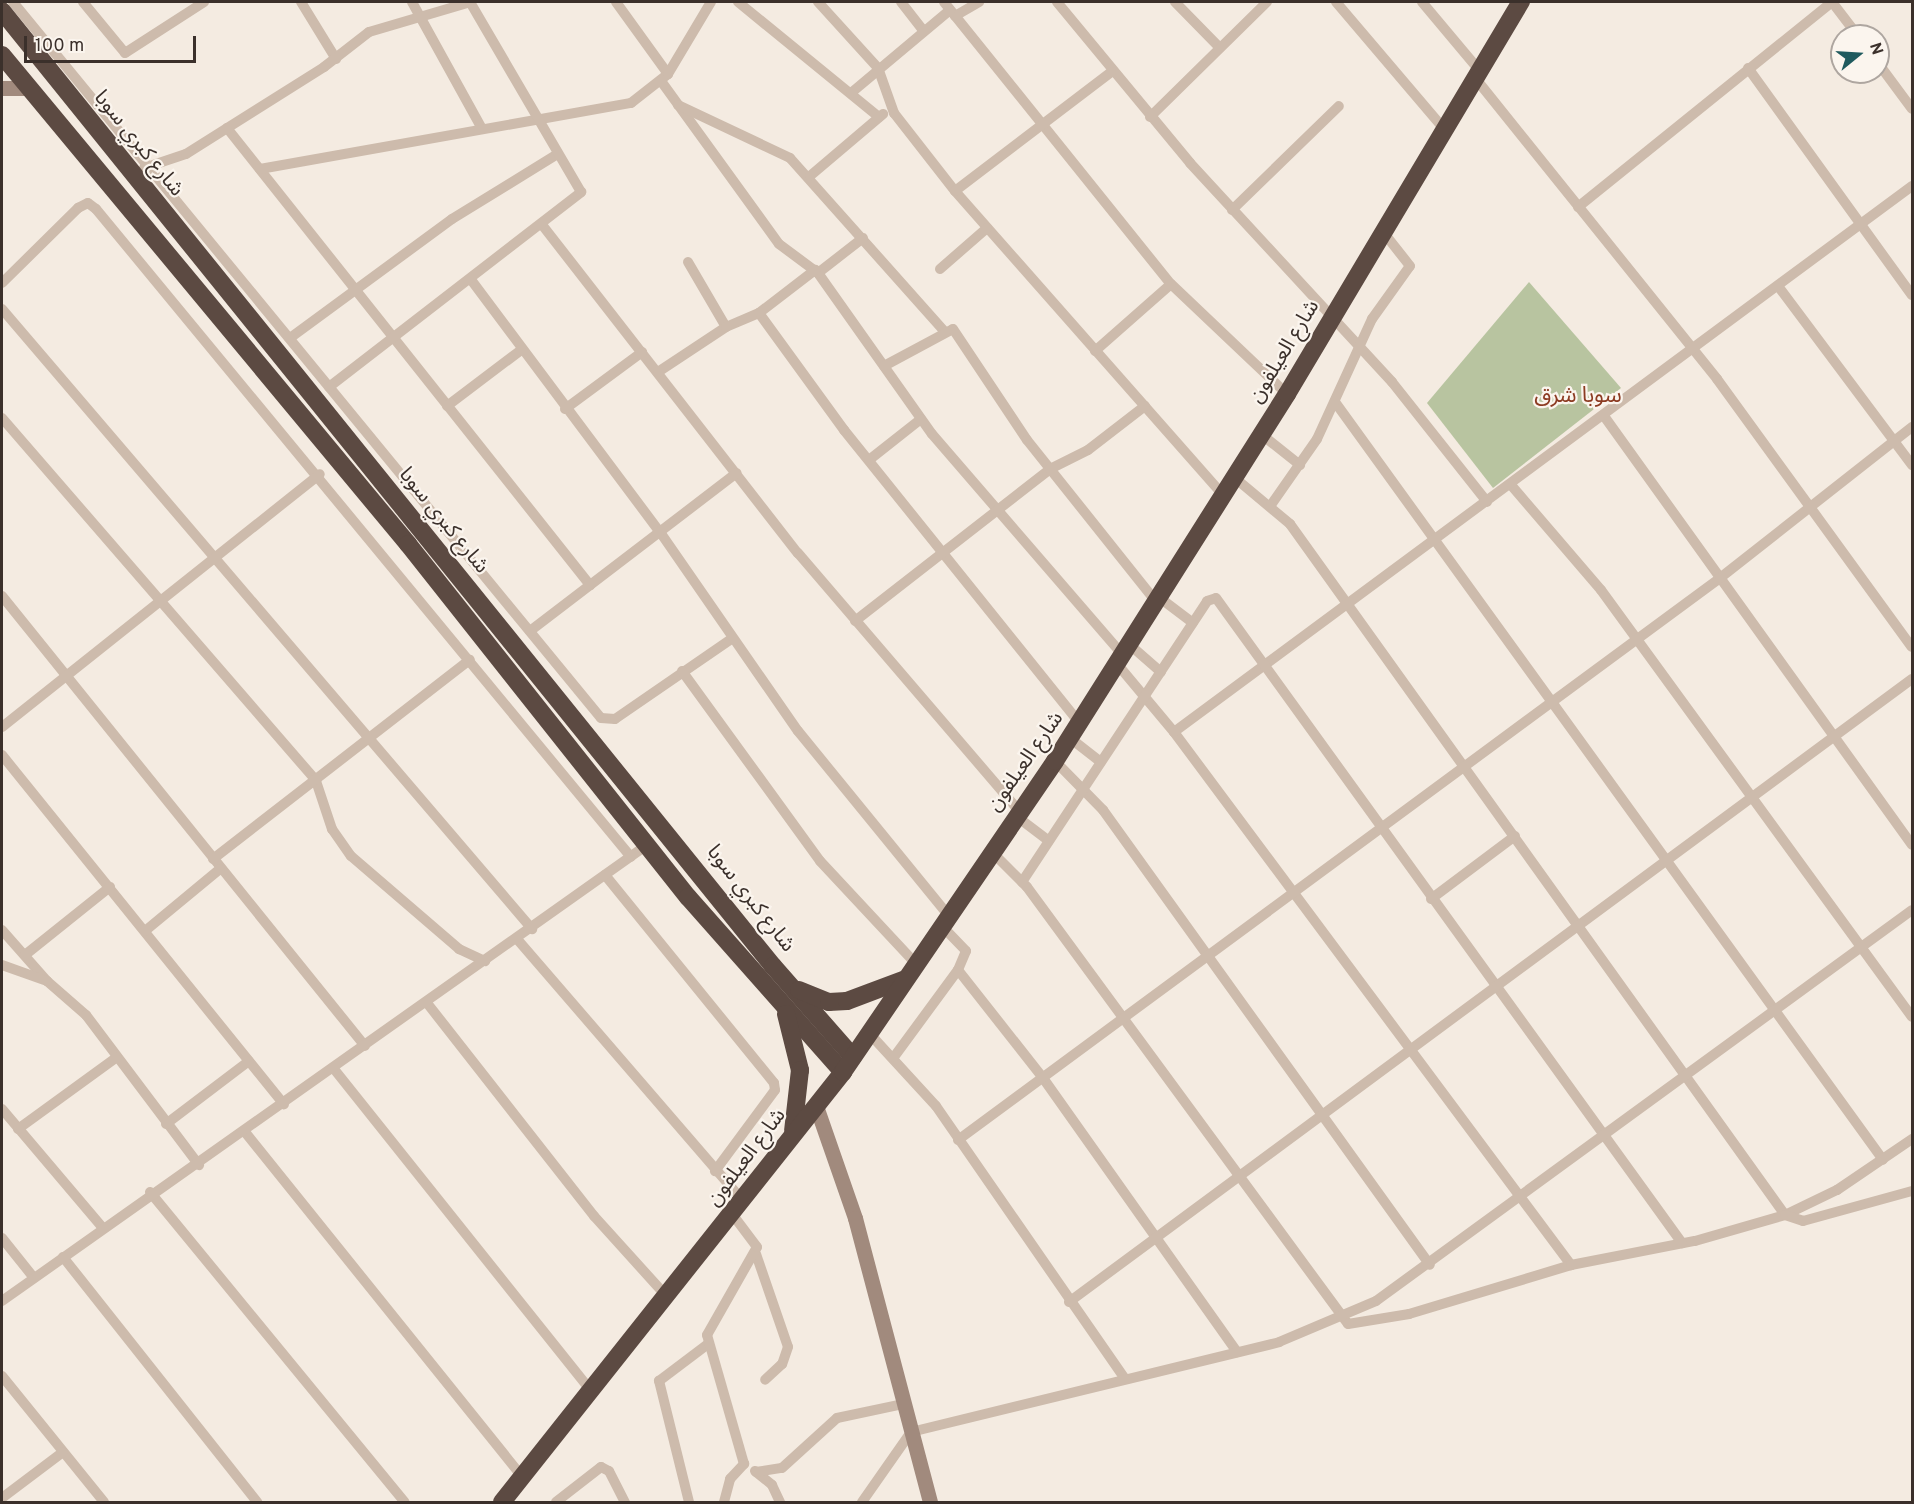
<!DOCTYPE html>
<meta charset="utf-8">
<style>
body{margin:0}
#map{position:relative;width:1914px;height:1504px;overflow:hidden;background:#f4ebe1;font-family:Overpass,"Noto Sans Arabic",sans-serif}
div>[style]{position:absolute}
.green>*{inset:0;background:#b8c4a0}
.street>*{height:10px;margin:-5px;padding:0 5px;transform-origin:5px;border-radius:5px;background:#cdbbac}
.secondary>*{height:15px;margin:-7.5px;padding:0 7.5px;transform-origin:7.5px;border-radius:7.5px;background:#a18a7d}
.highway>*{height:18px;margin:-9px;padding:0 9px;transform-origin:9px;border-radius:9px;background:#5c4a42}
span{translate:-50% -50%;white-space:nowrap;text-align:center;line-height:1.15;-webkit-text-stroke:4.5px #fbf5ee;paint-order:stroke}
.street-label{font-size:21px;color:#3b302b}
.neighbourhood-label{font-size:22px;color:#8c3b22}
.frame{position:absolute;inset:0;border:3px solid #3b302b;pointer-events:none}
.north{position:absolute;left:1830px;top:24px;width:60px;height:60px;box-sizing:border-box;background:#fbf5ee;border:2px solid #aea6a0;border-radius:50%;rotate:72deg;font-size:16px;font-weight:700;line-height:24px;text-align:center;color:#3b302b}
.north::after{content:'';display:block;margin:auto;width:21px;height:27px;background:#1f5a5e;clip-path:polygon(50% 0,100% 100%,50% 72%,0 100%)}
.scale{position:absolute;left:24px;top:36px;width:172px;height:27px;box-sizing:border-box;border:3px solid #3b302b;border-top:0;padding-left:8px;font-size:18px;line-height:21px;white-space:nowrap;color:#3b302b;-webkit-text-stroke:4px #fbf5ee;paint-order:stroke}
</style>
<div id="map">
<div class="green">
<div style="clip-path:polygon(1529px 282px,1621px 388px,1493px 488px,1427px 403px)"></div>
</div>
<div class="street">
<div style="left:13px;top:2px;width:926px;rotate:50.61deg"></div>
<div style="left:601px;top:718px;width:14px;rotate:4deg"></div>
<div style="left:615px;top:719px;width:140px;rotate:-34.5deg"></div>
<div style="left:83px;top:2px;width:66px;rotate:50.5deg"></div>
<div style="left:125px;top:53px;width:94px;rotate:-32.8deg"></div>
<div style="left:301px;top:2px;width:67px;rotate:58.4deg"></div>
<div style="left:412px;top:2px;width:145px;rotate:61.1deg"></div>
<div style="left:616px;top:2px;width:89px;rotate:54.2deg"></div>
<div style="left:738px;top:2px;width:182px;rotate:39.2deg"></div>
<div style="left:818px;top:2px;width:89px;rotate:47.7deg"></div>
<div style="left:878px;top:68px;width:48px;rotate:70.4deg"></div>
<div style="left:894px;top:113px;width:99px;rotate:52deg"></div>
<div style="left:955px;top:191px;width:407px;rotate:48.6deg"></div>
<div style="left:901px;top:2px;width:36px;rotate:52deg"></div>
<div style="left:944px;top:2px;width:362px;rotate:51.2deg"></div>
<div style="left:1171px;top:284px;width:160px;rotate:43.5deg"></div>
<div style="left:1057px;top:2px;width:209px;rotate:50.4deg"></div>
<div style="left:1190px;top:163px;width:298px;rotate:47.3deg"></div>
<div style="left:1392px;top:382px;width:153px;rotate:51.6deg"></div>
<div style="left:1175px;top:2px;width:64px;rotate:45.6deg"></div>
<div style="left:1336px;top:2px;width:168px;rotate:49.6deg"></div>
<div style="left:1422px;top:2px;width:90px;rotate:50deg"></div>
<div style="left:1832px;top:2px;width:43px;rotate:52.6deg"></div>
<div style="left:955px;top:16px;width:28px;rotate:-30deg"></div>
<div style="left:1878px;top:63px;width:57px;rotate:53.5deg"></div>
<div style="left:1748px;top:68px;width:280px;rotate:54.2deg"></div>
<div style="left:1476px;top:79px;width:385px;rotate:51.2deg"></div>
<div style="left:1717px;top:379px;width:331px;rotate:54deg"></div>
<div style="left:661px;top:81px;width:201px;rotate:54.1deg"></div>
<div style="left:779px;top:244px;width:49px;rotate:36.6deg"></div>
<div style="left:818px;top:273px;width:197px;rotate:54.7deg"></div>
<div style="left:932px;top:434px;width:292px;rotate:49.2deg"></div>
<div style="left:851px;top:93px;width:129px;rotate:-40deg"></div>
<div style="left:678px;top:105px;width:124px;rotate:25.3deg"></div>
<div style="left:790px;top:158px;width:232px;rotate:48.3deg"></div>
<div style="left:1150px;top:117px;width:164px;rotate:-44.5deg"></div>
<div style="left:227px;top:128px;width:584px;rotate:51.54deg"></div>
<div style="left:144px;top:168px;width:44px;rotate:-18.4deg"></div>
<div style="left:186px;top:154px;width:163px;rotate:-32.2deg"></div>
<div style="left:324px;top:67px;width:57px;rotate:-37.9deg"></div>
<div style="left:369px;top:32px;width:106px;rotate:-16.4deg"></div>
<div style="left:260px;top:169px;width:377px;rotate:-10.1deg"></div>
<div style="left:631px;top:103px;width:47px;rotate:-38.1deg"></div>
<div style="left:668px;top:74px;width:84px;rotate:-59.2deg"></div>
<div style="left:810px;top:176px;width:96px;rotate:-40.3deg"></div>
<div style="left:955px;top:191px;width:196px;rotate:-37.3deg"></div>
<div style="left:1578px;top:207px;width:326px;rotate:-38.9deg"></div>
<div style="left:1232px;top:210px;width:149px;rotate:-44.2deg"></div>
<div style="left:543px;top:226px;width:415px;rotate:52.1deg"></div>
<div style="left:798px;top:553px;width:340px;rotate:49.4deg"></div>
<div style="left:688px;top:262px;width:75px;rotate:59.7deg"></div>
<div style="left:940px;top:269px;width:62px;rotate:-41.1deg"></div>
<div style="left:818px;top:273px;width:57px;rotate:-37.9deg"></div>
<div style="left:472px;top:281px;width:314px;rotate:53.2deg"></div>
<div style="left:660px;top:532px;width:242px;rotate:55.3deg"></div>
<div style="left:798px;top:731px;width:237px;rotate:50.8deg"></div>
<div style="left:2px;top:283px;width:107px;rotate:-44.6deg"></div>
<div style="left:78px;top:208px;width:11px;rotate:-27deg"></div>
<div style="left:88px;top:203px;width:10px;rotate:37deg"></div>
<div style="left:96px;top:209px;width:840px;rotate:50.46deg"></div>
<div style="left:1778px;top:286px;width:224px;rotate:53.2deg"></div>
<div style="left:2px;top:309px;width:816px;rotate:49.47deg"></div>
<div style="left:759px;top:313px;width:145px;rotate:54deg"></div>
<div style="left:844px;top:430px;width:377px;rotate:51.2deg"></div>
<div style="left:290px;top:338px;width:201px;rotate:-36.3deg"></div>
<div style="left:452px;top:219px;width:122px;rotate:-31.6deg"></div>
<div style="left:1095px;top:351px;width:101px;rotate:-41.4deg"></div>
<div style="left:884px;top:366px;width:78px;rotate:-28.2deg"></div>
<div style="left:953px;top:329px;width:133px;rotate:56.3deg"></div>
<div style="left:1027px;top:440px;width:208px;rotate:51.4deg"></div>
<div style="left:658px;top:372px;width:82px;rotate:-33.5deg"></div>
<div style="left:726px;top:327px;width:36px;rotate:-23deg"></div>
<div style="left:759px;top:313px;width:71px;rotate:-37.5deg"></div>
<div style="left:329px;top:387px;width:319px;rotate:-37.7deg"></div>
<div style="left:581px;top:192px;width:220px;rotate:-120.3deg"></div>
<div style="left:1335px;top:402px;width:935px;rotate:54.13deg"></div>
<div style="left:447px;top:406px;width:93px;rotate:-37.1deg"></div>
<div style="left:565px;top:409px;width:96px;rotate:-36.5deg"></div>
<div style="left:1604px;top:416px;width:528px;rotate:54.32deg"></div>
<div style="left:2px;top:418px;width:480px;rotate:49.1deg"></div>
<div style="left:316px;top:781px;width:51px;rotate:71.6deg"></div>
<div style="left:332px;top:829px;width:33px;rotate:55deg"></div>
<div style="left:351px;top:856px;width:143px;rotate:40.7deg"></div>
<div style="left:459px;top:949px;width:29px;rotate:25deg"></div>
<div style="left:1261px;top:434px;width:50px;rotate:38.5deg"></div>
<div style="left:869px;top:460px;width:66px;rotate:-38.3deg"></div>
<div style="left:1235px;top:478px;width:72px;rotate:39.9deg"></div>
<div style="left:1290px;top:524px;width:850px;rotate:54.38deg"></div>
<div style="left:1785px;top:1215px;width:58px;rotate:-25.7deg"></div>
<div style="left:1837px;top:1190px;width:91px;rotate:-34.2deg"></div>
<div style="left:1511px;top:485px;width:138px;rotate:49.4deg"></div>
<div style="left:1601px;top:590px;width:528px;rotate:53.93deg"></div>
<div style="left:1271px;top:505px;width:80px;rotate:-55.1deg"></div>
<div style="left:1317px;top:439px;width:132px;rotate:-65.4deg"></div>
<div style="left:1372px;top:319px;width:65px;rotate:-54.4deg"></div>
<div style="left:1410px;top:266px;width:42px;rotate:-128.2deg"></div>
<div style="left:2px;top:596px;width:578px;rotate:51.11deg"></div>
<div style="left:1160px;top:598px;width:41px;rotate:37.1deg"></div>
<div style="left:855px;top:621px;width:247px;rotate:-37.9deg"></div>
<div style="left:1050px;top:469px;width:42px;rotate:-26.6deg"></div>
<div style="left:1088px;top:450px;width:72px;rotate:-37.7deg"></div>
<div style="left:530px;top:631px;width:260px;rotate:-37.4deg"></div>
<div style="left:1130px;top:645px;width:41px;rotate:41.1deg"></div>
<div style="left:1118px;top:665px;width:87px;rotate:50.1deg"></div>
<div style="left:1174px;top:732px;width:665px;rotate:53.32deg"></div>
<div style="left:682px;top:671px;width:235px;rotate:54deg"></div>
<div style="left:820px;top:861px;width:139px;rotate:47deg"></div>
<div style="left:2px;top:727px;width:406px;rotate:-38.5deg"></div>
<div style="left:1174px;top:732px;width:918px;rotate:-36.5deg"></div>
<div style="left:1070px;top:738px;width:39px;rotate:38deg"></div>
<div style="left:2px;top:755px;width:449px;rotate:51.1deg"></div>
<div style="left:1055px;top:761px;width:69px;rotate:45.6deg"></div>
<div style="left:1103px;top:810px;width:560px;rotate:54.3deg"></div>
<div style="left:1016px;top:816px;width:41px;rotate:37.1deg"></div>
<div style="left:992px;top:852px;width:49px;rotate:45deg"></div>
<div style="left:1027px;top:887px;width:542px;rotate:53.7deg"></div>
<div style="left:1348px;top:1324px;width:62px;rotate:-9.3deg"></div>
<div style="left:1409px;top:1314px;width:169px;rotate:-16.8deg"></div>
<div style="left:1571px;top:1265px;width:126px;rotate:-11deg"></div>
<div style="left:1695px;top:1241px;width:94px;rotate:-16.1deg"></div>
<div style="left:1785px;top:1215px;width:19px;rotate:18deg"></div>
<div style="left:1803px;top:1221px;width:113px;rotate:-15.4deg"></div>
<div style="left:213px;top:859px;width:325px;rotate:-37.8deg"></div>
<div style="left:605px;top:875px;width:268px;rotate:50.9deg"></div>
<div style="left:774px;top:1083px;width:7px;rotate:82deg"></div>
<div style="left:775px;top:1090px;width:101px;rotate:126.5deg"></div>
<div style="left:1022px;top:882px;width:336px;rotate:-56.6deg"></div>
<div style="left:1207px;top:601px;width:9px;rotate:-18deg"></div>
<div style="left:1216px;top:598px;width:796px;rotate:54.15deg"></div>
<div style="left:1431px;top:899px;width:105px;rotate:-36.9deg"></div>
<div style="left:941px;top:925px;width:36px;rotate:46deg"></div>
<div style="left:966px;top:951px;width:21px;rotate:113deg"></div>
<div style="left:958px;top:970px;width:137px;rotate:51.8deg"></div>
<div style="left:1043px;top:1078px;width:336px;rotate:54.7deg"></div>
<div style="left:2px;top:930px;width:68px;rotate:48.6deg"></div>
<div style="left:47px;top:981px;width:52px;rotate:41.1deg"></div>
<div style="left:86px;top:1015px;width:188px;rotate:53deg"></div>
<div style="left:145px;top:931px;width:97px;rotate:-39.6deg"></div>
<div style="left:517px;top:939px;width:347px;rotate:49.2deg"></div>
<div style="left:25px;top:955px;width:109px;rotate:-38.7deg"></div>
<div style="left:2px;top:965px;width:48px;rotate:19.6deg"></div>
<div style="left:427px;top:1003px;width:271px;rotate:51.9deg"></div>
<div style="left:594px;top:1216px;width:110px;rotate:47.9deg"></div>
<div style="left:869px;top:1033px;width:99px;rotate:47.5deg"></div>
<div style="left:936px;top:1106px;width:332px;rotate:55.3deg"></div>
<div style="left:894px;top:1057px;width:108px;rotate:-53.7deg"></div>
<div style="left:334px;top:1069px;width:412px;rotate:51.4deg"></div>
<div style="left:2px;top:1109px;width:156px;rotate:49.7deg"></div>
<div style="left:166px;top:1124px;width:104px;rotate:-37.2deg"></div>
<div style="left:18px;top:1129px;width:122px;rotate:-36deg"></div>
<div style="left:245px;top:1132px;width:444px;rotate:51.2deg"></div>
<div style="left:958px;top:1140px;width:947px;rotate:-36.41deg"></div>
<div style="left:1720px;top:578px;width:244px;rotate:-38.2deg"></div>
<div style="left:150px;top:1192px;width:401px;rotate:50.6deg"></div>
<div style="left:2px;top:1238px;width:51px;rotate:51.3deg"></div>
<div style="left:756px;top:1254px;width:98px;rotate:71deg"></div>
<div style="left:788px;top:1347px;width:18px;rotate:109deg"></div>
<div style="left:782px;top:1364px;width:23px;rotate:137deg"></div>
<div style="left:63px;top:1257px;width:313px;rotate:51.6deg"></div>
<div style="left:2px;top:1301px;width:790px;rotate:-35.26deg"></div>
<div style="left:1069px;top:1302px;width:1048px;rotate:-36.47deg"></div>
<div style="left:2px;top:1376px;width:162px;rotate:51deg"></div>
<div style="left:755px;top:1471px;width:22px;rotate:39deg"></div>
<div style="left:772px;top:1485px;width:19px;rotate:65deg"></div>
<div style="left:756px;top:1472px;width:26px;rotate:-9deg"></div>
<div style="left:782px;top:1468px;width:74px;rotate:-42.3deg"></div>
<div style="left:837px;top:1418px;width:67px;rotate:-12deg"></div>
<div style="left:2px;top:1498px;width:76px;rotate:-37deg"></div>
<div style="left:556px;top:1502px;width:57px;rotate:-37.9deg"></div>
<div style="left:601px;top:1467px;width:9px;rotate:27deg"></div>
<div style="left:609px;top:1471px;width:35px;rotate:63deg"></div>
<div style="left:689px;top:1502px;width:125px;rotate:-103.9deg"></div>
<div style="left:659px;top:1381px;width:61px;rotate:-37.1deg"></div>
<div style="left:724px;top:1502px;width:24px;rotate:-75deg"></div>
<div style="left:730px;top:1479px;width:21px;rotate:-47deg"></div>
<div style="left:744px;top:1464px;width:134px;rotate:-106deg"></div>
<div style="left:707px;top:1335px;width:101px;rotate:-60.4deg"></div>
<div style="left:757px;top:1247px;width:40px;rotate:-127deg"></div>
<div style="left:862px;top:1502px;width:85px;rotate:-55deg"></div>
<div style="left:911px;top:1432px;width:379px;rotate:-13.7deg"></div>
<div style="left:1279px;top:1342px;width:105px;rotate:-22.9deg"></div>
<div style="left:1376px;top:1301px;width:663px;rotate:-36.11deg"></div>
</div>
<div class="secondary">
<div style="left:2px;top:88px;width:26px"></div>
<div style="left:816px;top:1106px;width:119px;rotate:70.8deg"></div>
<div style="left:855px;top:1218px;width:294px;rotate:75.2deg"></div>
</div>
<div class="highway">
<div style="left:2px;top:11px;width:1227px;rotate:51.09deg"></div>
<div style="left:773px;top:966px;width:121px;rotate:48.7deg"></div>
<div style="left:2px;top:55px;width:636px;rotate:50.3deg"></div>
<div style="left:408px;top:544px;width:451px;rotate:51.6deg"></div>
<div style="left:688px;top:897px;width:234px;rotate:48.5deg"></div>
<div style="left:799px;top:990px;width:32px;rotate:22deg"></div>
<div style="left:829px;top:1002px;width:18px;rotate:-3deg"></div>
<div style="left:847px;top:1001px;width:60px;rotate:-20.6deg"></div>
<div style="left:786px;top:1014px;width:58px;rotate:76deg"></div>
<div style="left:800px;top:1070px;width:61px;rotate:96.5deg"></div>
<div style="left:502px;top:1502px;width:549px;rotate:-51.58deg"></div>
<div style="left:843px;top:1072px;width:376px;rotate:-55.7deg"></div>
<div style="left:1055px;top:761px;width:434px;rotate:-57.7deg"></div>
<div style="left:1287px;top:394px;width:457px;rotate:-59.2deg"></div>
</div>
<div class="street-label">
<span style="left:138px;top:144px;rotate:51deg">شارع كبري سوبا</span>
<span style="left:1285px;top:352px;rotate:-59deg">شارع العيلفون</span>
<span style="left:443px;top:521px;rotate:51deg">شارع كبري سوبا</span>
<span style="left:1026px;top:762px;rotate:-55deg">شارع العيلفون</span>
<span style="left:750px;top:899px;rotate:52deg">شارع كبري سوبا</span>
<span style="left:747px;top:1158px;rotate:-53deg">شارع العيلفون</span>
</div>
<div class="neighbourhood-label">
<span style="left:1578px;top:397px">سوبا شرق</span>
</div>
<div class="frame"></div>
<div class="north">N</div>
<div class="scale">100 m</div>
</div>
